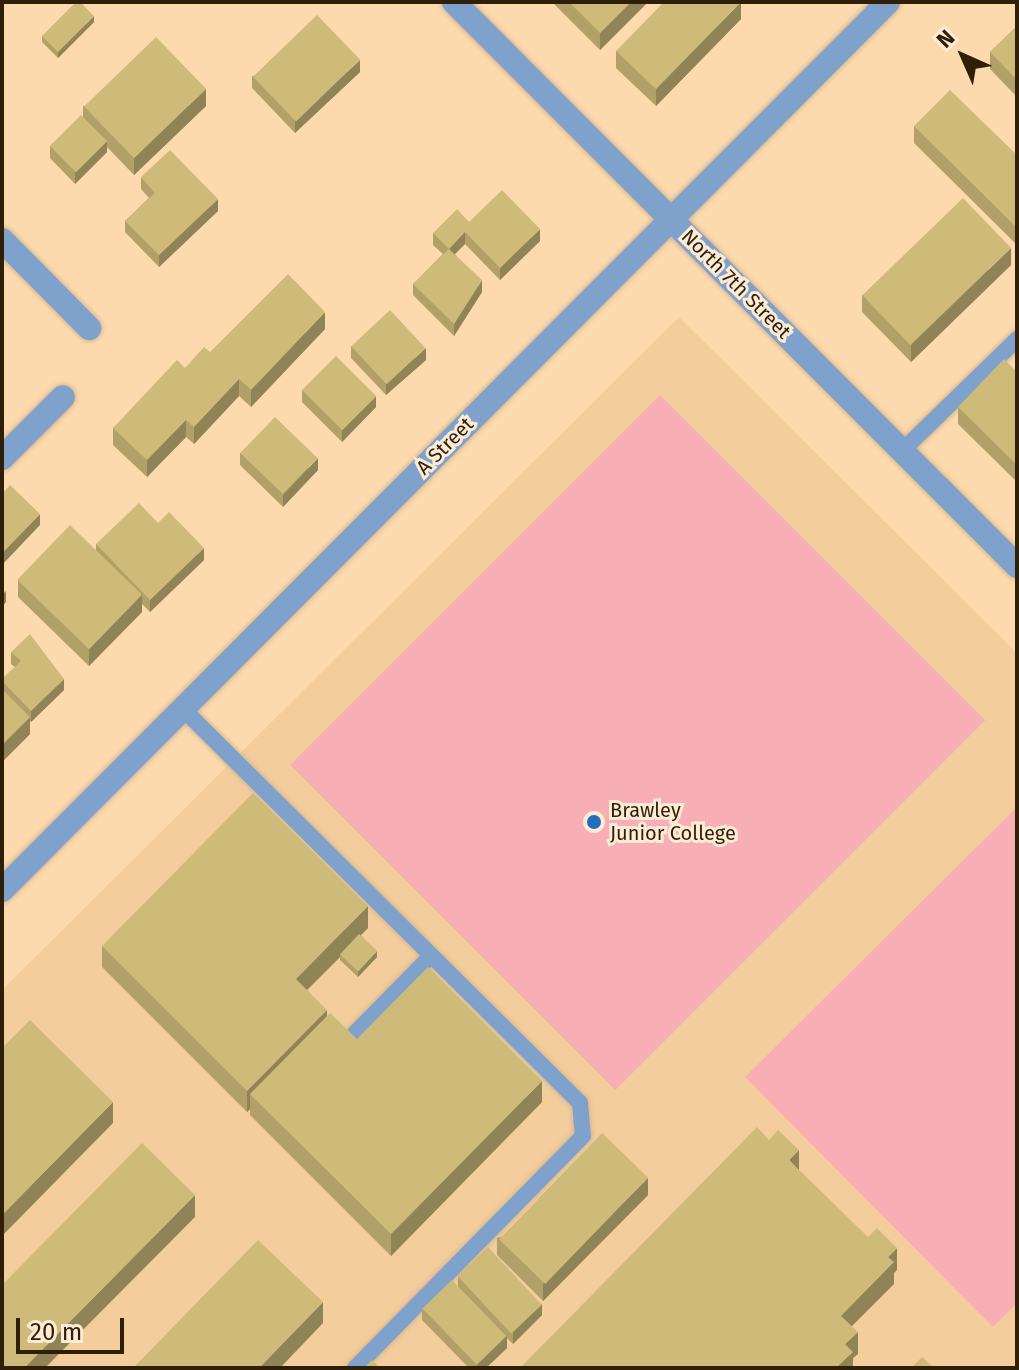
<!DOCTYPE html>
<style>
body{margin:0}
#map{position:relative;width:1019px;height:1370px;overflow:hidden;background:#fddaae;font-family:"Fira Sans",sans-serif}
div>[style]{position:absolute}
.built>*{inset:0;background:#f4cd9d}
.green>*{inset:0;background:#f7aeb4;transform-origin:0 0}
.roads{filter:drop-shadow(0 0 2px #d8b890) drop-shadow(0 0 2px #d8b890)}
.lane>*{height:16px;margin:-8px;padding:0 8px;transform-origin:8px;border-radius:8px;background:#7fa2cd}
.street>*{height:24px;margin:-12px;padding:0 12px;transform-origin:12px;border-radius:12px;background:#7fa2cd}
.wall>*{inset:0;background:#b1a168}
.shaded-wall>*{inset:0;background:#908355}
.building>*{inset:0;background:#cebb79;transform-origin:0 0}
.dots>*{width:22px;height:22px;translate:-50% -50%;box-sizing:border-box;border:4px solid #fdebd5;border-radius:50%}
span{translate:-50% -50%;white-space:nowrap;text-align:center;line-height:1.15;-webkit-text-stroke:6px #fdebd5;paint-order:stroke}
.street-label{font-size:20px;color:#2f1f08}
.poi-label{font-size:20px;color:#2f1f08}
.left{translate:0 -50%;text-align:left}
.frame{position:absolute;inset:0;border:4px solid #2f1f08;pointer-events:none}
.north{position:absolute;left:923px;top:16px;width:80px;height:80px;-webkit-text-stroke:6px #fdebd5;paint-order:stroke;rotate:315deg;font-size:22px;font-weight:700;line-height:32px;text-align:center;color:#2f1f08}
.north::after{content:'';display:block;margin:auto;width:28px;height:36px;background:#2f1f08;clip-path:polygon(50% 0,100% 100%,50% 72%,0 100%)}
.scale{position:absolute;left:16px;top:1318px;width:108px;height:36px;box-sizing:border-box;border:4px solid #2f1f08;border-top:0;padding-left:10px;font-size:24px;line-height:28px;white-space:nowrap;color:#2f1f08;-webkit-text-stroke:6px #fdebd5;paint-order:stroke}
</style>
<div id="map">
<div class="built">
<div style="clip-path:polygon(679px 317px,1017px 653px,1017px 1368px,2px 1368px,2px 990px)"></div>
</div>
<div class="green">
<div style="left:660px;top:395px;width:460px;height:523px;rotate:45deg"></div>
<div style="clip-path:polygon(1017px 807px,1017px 1303px,993px 1327px,745px 1077px)"></div>
</div>
<div class="roads">
<div class="lane">
<div style="left:902px;top:451px;width:161px;rotate:-44.2deg"></div>
<div style="left:183px;top:709px;width:559px;rotate:44.78deg"></div>
<div style="left:580px;top:1103px;width:33px;rotate:85deg"></div>
<div style="left:583px;top:1136px;width:325px;rotate:134.5deg"></div>
<div style="left:355px;top:1033px;width:108px;rotate:-45.4deg"></div>
</div>
<div class="street">
<div style="left:454px;top:2px;width:797px;rotate:45.05deg"></div>
<div style="left:2px;top:240px;width:124px;rotate:45.3deg"></div>
<div style="left:2px;top:458px;width:86px;rotate:-45deg"></div>
<div style="left:2px;top:890px;width:1254px;rotate:-45.06deg"></div>
</div>
</div>
<div class="wall">
<div style="clip-path:polygon(552px 2px,648px 2px,600px 50px)"></div>
<div style="clip-path:polygon(741px 19px,656px 106px,616px 68px,616px 51px)"></div>
<div style="clip-path:polygon(94px 22px,58px 58px,42px 42px,42px 36px)"></div>
<div style="clip-path:polygon(1017px 26px,1017px 97px,990px 69px,990px 52px)"></div>
<div style="clip-path:polygon(360px 72px,295px 133px,252px 88px,252px 76px)"></div>
<div style="clip-path:polygon(83px 106px,206px 106px,134px 175px,107px 147px,107px 152px,75px 184px,50px 158px,50px 146px,83px 117px)"></div>
<div style="clip-path:polygon(914px 126px,1017px 155px,1017px 245px,914px 143px)"></div>
<div style="clip-path:polygon(141px 177px,218px 211px,159px 267px,125px 232px,125px 221px,149px 198px,141px 189px)"></div>
<div style="clip-path:polygon(469px 222px,540px 241px,500px 280px,465px 244px,455px 254px,482px 292px,454px 336px,413px 295px,413px 284px,443px 254px,433px 245px,433px 233px)"></div>
<div style="clip-path:polygon(1011px 265px,911px 362px,862px 312px,862px 295px)"></div>
<div style="clip-path:polygon(325px 329px,251px 407px,239px 396px,194px 444px,186px 437px,147px 477px,113px 445px,113px 428px,185px 368px,210px 352px)"></div>
<div style="clip-path:polygon(351px 346px,426px 360px,386px 395px,351px 358px)"></div>
<div style="clip-path:polygon(1017px 372px,1017px 482px,958px 424px,958px 407px)"></div>
<div style="clip-path:polygon(302px 390px,376px 407px,342px 442px,302px 402px)"></div>
<div style="clip-path:polygon(240px 453px,318px 470px,283px 507px,240px 465px)"></div>
<div style="clip-path:polygon(158px 523px,204px 560px,150px 612px,142px 604px,142px 612px,89px 666px,18px 597px,18px 580px,96px 550px,96px 544px)"></div>
<div style="clip-path:polygon(11px 652px,64px 690px,31px 722px,30px 721px,30px 734px,2px 762px,2px 679px,15px 667px,11px 664px)"></div>
<div style="clip-path:polygon(368px 928px,361px 935px,377px 957px,358px 977px,340px 960px,340px 957px,307px 990px,327px 1016px,357px 1039px,542px 1102px,391px 1256px,250px 1115px,250px 1109px,247px 1112px,102px 967px,102px 946px)"></div>
<div style="clip-path:polygon(648px 1195px,543px 1301px,497px 1255px,497px 1238px)"></div>
<div style="clip-path:polygon(458px 1276px,542px 1315px,513px 1344px,507px 1338px,507px 1348px,486px 1368px,469px 1368px,422px 1320px,422px 1308px,458px 1286px)"></div>
</div>
<div class="shaded-wall">
<div style="clip-path:polygon(631px 2px,648px 2px,600px 50px,600px 33px)"></div>
<div style="clip-path:polygon(741px 2px,741px 19px,656px 106px,656px 89px)"></div>
<div style="clip-path:polygon(94px 16px,94px 22px,58px 58px,58px 52px)"></div>
<div style="clip-path:polygon(360px 60px,360px 72px,295px 133px,295px 121px)"></div>
<div style="clip-path:polygon(206px 89px,206px 106px,134px 175px,134px 158px)"></div>
<div style="clip-path:polygon(107px 141px,107px 152px,75px 184px,75px 172px)"></div>
<div style="clip-path:polygon(218px 199px,218px 211px,159px 267px,159px 255px)"></div>
<div style="clip-path:polygon(540px 229px,540px 241px,500px 280px,500px 268px)"></div>
<div style="clip-path:polygon(465px 232px,465px 244px,449px 260px,449px 249px)"></div>
<div style="clip-path:polygon(1011px 248px,1011px 265px,911px 362px,911px 345px)"></div>
<div style="clip-path:polygon(482px 280px,482px 292px,454px 336px,454px 324px)"></div>
<div style="clip-path:polygon(325px 312px,325px 329px,251px 407px,251px 390px)"></div>
<div style="clip-path:polygon(426px 348px,426px 360px,386px 395px,386px 384px)"></div>
<div style="clip-path:polygon(239px 379px,239px 396px,194px 444px,194px 427px)"></div>
<div style="clip-path:polygon(376px 396px,376px 407px,342px 442px,342px 430px)"></div>
<div style="clip-path:polygon(186px 420px,186px 437px,147px 477px,147px 460px)"></div>
<div style="clip-path:polygon(318px 458px,318px 470px,283px 507px,283px 495px)"></div>
<div style="clip-path:polygon(40px 514px,40px 525px,2px 565px,2px 553px)"></div>
<div style="clip-path:polygon(204px 548px,204px 560px,150px 612px,150px 600px)"></div>
<div style="clip-path:polygon(6px 591px,6px 602px,2px 607px,2px 595px)"></div>
<div style="clip-path:polygon(142px 595px,142px 612px,89px 666px,89px 649px)"></div>
<div style="clip-path:polygon(64px 679px,64px 690px,31px 722px,31px 711px)"></div>
<div style="clip-path:polygon(30px 717px,30px 734px,2px 762px,2px 745px)"></div>
<div style="clip-path:polygon(368px 906px,368px 928px,341px 955px,340px 954px,340px 957px,296px 1001px,296px 979px)"></div>
<div style="clip-path:polygon(377px 951px,377px 957px,358px 977px,358px 971px)"></div>
<div style="clip-path:polygon(327px 1010px,327px 1031px,250px 1094px,250px 1109px,247px 1112px,247px 1091px)"></div>
<div style="clip-path:polygon(542px 1081px,542px 1102px,391px 1256px,391px 1234px)"></div>
<div style="clip-path:polygon(113px 1102px,113px 1123px,2px 1236px,2px 1215px)"></div>
<div style="clip-path:polygon(799px 1150px,799px 1171px,789px 1160px)"></div>
<div style="clip-path:polygon(648px 1178px,648px 1195px,543px 1301px,543px 1284px)"></div>
<div style="clip-path:polygon(195px 1195px,195px 1217px,45px 1368px,24px 1368px)"></div>
<div style="clip-path:polygon(897px 1248px,897px 1270px,894px 1273px,894px 1284px,841px 1337px,841px 1316px,888px 1257px)"></div>
<div style="clip-path:polygon(323px 1302px,323px 1323px,280px 1368px,259px 1368px)"></div>
<div style="clip-path:polygon(542px 1304px,542px 1315px,513px 1344px,513px 1332px)"></div>
<div style="clip-path:polygon(858px 1332px,858px 1354px,853px 1358px,853px 1368px,836px 1368px,845px 1344px)"></div>
<div style="clip-path:polygon(507px 1336px,507px 1348px,486px 1368px,477px 1368px,477px 1365px)"></div>
</div>
<div class="building">
<div style="clip-path:polygon(76px 2px,80px 2px,94px 16px,58px 52px,42px 36px)"></div>
<div style="clip-path:polygon(569px 2px,631px 2px,600px 33px)"></div>
<div style="clip-path:polygon(664px 2px,741px 2px,656px 89px,616px 51px)"></div>
<div style="left:317px;top:15px;width:62px;height:89px;rotate:46deg"></div>
<div style="clip-path:polygon(1017px 26px,1017px 80px,990px 52px)"></div>
<div style="left:156px;top:37px;width:72px;height:100px;rotate:46deg"></div>
<div style="clip-path:polygon(950px 90px,1017px 155px,1017px 228px,914px 126px)"></div>
<div style="left:81px;top:115px;width:37px;height:44px;rotate:45deg"></div>
<div style="clip-path:polygon(170px 150px,218px 199px,159px 255px,125px 221px,155px 193px,141px 177px)"></div>
<div style="clip-path:polygon(502px 190px,540px 229px,500px 268px,465px 232px,449px 249px,482px 280px,454px 324px,413px 284px,449px 249px,433px 233px,457px 209px,469px 222px)"></div>
<div style="left:963px;top:198px;width:69px;height:140px;rotate:46deg"></div>
<div style="clip-path:polygon(288px 274px,325px 312px,251px 390px,239px 379px,194px 427px,186px 420px,147px 460px,113px 428px,177px 360px,185px 368px,204px 347px,210px 352px)"></div>
<div style="left:390px;top:310px;width:52px;height:53px;rotate:47deg"></div>
<div style="left:336px;top:356px;width:57px;height:48px;rotate:45deg"></div>
<div style="clip-path:polygon(1004px 359px,1017px 372px,1017px 465px,958px 407px)"></div>
<div style="left:275px;top:417px;width:59px;height:50px;rotate:44deg"></div>
<div style="clip-path:polygon(10px 485px,40px 514px,2px 553px,2px 494px)"></div>
<div style="clip-path:polygon(139px 503px,158px 523px,169px 512px,204px 548px,150px 600px,96px 544px)"></div>
<div style="left:70px;top:525px;width:100px;height:76px;rotate:44deg"></div>
<div style="clip-path:polygon(30px 634px,64px 679px,31px 711px,2px 681px,2px 679px,21px 661px,11px 652px)"></div>
<div style="clip-path:polygon(2px 689px,30px 717px,2px 745px)"></div>
<div style="clip-path:polygon(253px 793px,368px 906px,296px 979px,327px 1010px,247px 1091px,102px 946px)"></div>
<div style="left:359px;top:934px;width:25px;height:28px;rotate:43deg"></div>
<div style="clip-path:polygon(428px 967px,542px 1081px,391px 1234px,250px 1094px,330px 1013px,357px 1039px)"></div>
<div style="clip-path:polygon(30px 1020px,113px 1102px,2px 1215px,2px 1048px)"></div>
<div style="clip-path:polygon(757px 1127px,769px 1140px,778px 1130px,799px 1150px,789px 1160px,868px 1237px,877px 1228px,897px 1248px,888px 1257px,894px 1262px,841px 1316px,858px 1332px,845px 1344px,853px 1352px,836px 1368px,520px 1368px)"></div>
<div style="left:602px;top:1133px;width:64px;height:148px;rotate:44deg"></div>
<div style="clip-path:polygon(142px 1143px,195px 1195px,24px 1368px,2px 1368px,2px 1285px)"></div>
<div style="clip-path:polygon(258px 1240px,323px 1302px,259px 1368px,133px 1368px)"></div>
<div style="left:488px;top:1247px;width:79px;height:42px;rotate:47deg"></div>
<div style="left:452px;top:1280px;width:78px;height:41px;rotate:46deg"></div>
<div style="clip-path:polygon(922px 1357px,934px 1368px,911px 1368px)"></div>
<div style="clip-path:polygon(372px 1360px,380px 1368px,364px 1368px)"></div>
</div>
<div class="dots">
<div style="left:594px;top:822px;background:#226ebe"></div>
</div>
<div class="street-label">
<span style="left:736px;top:284px;rotate:45deg">North 7th Street</span>
<span style="left:445px;top:446px;rotate:-45deg">A Street</span>
</div>
<div class="poi-label">
<span class="left" style="left:610px;top:822px">Brawley<br>Junior College</span>
</div>
<div class="frame"></div>
<div class="north">N</div>
<div class="scale">20 m</div>
</div>
